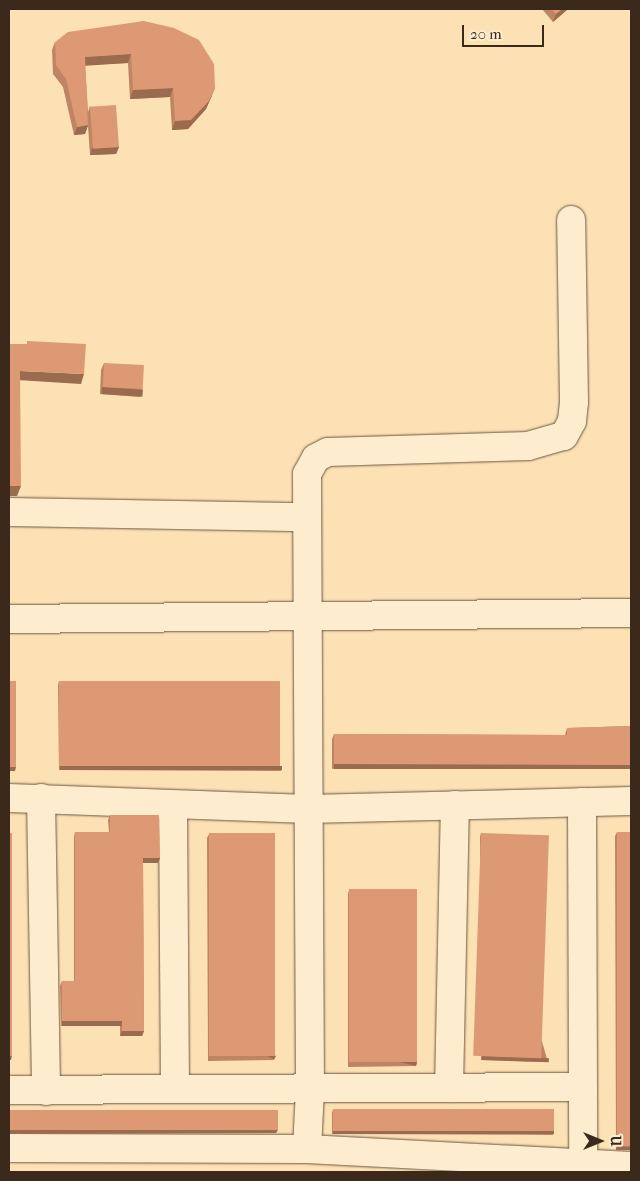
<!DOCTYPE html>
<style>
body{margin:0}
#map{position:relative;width:640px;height:1181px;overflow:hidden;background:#fce1b4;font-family:"IM FELL French Canon",serif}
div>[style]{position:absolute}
.roads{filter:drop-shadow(0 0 1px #6b5742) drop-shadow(0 0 1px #6b5742)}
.minor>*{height:28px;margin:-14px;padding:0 14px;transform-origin:14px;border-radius:14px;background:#fdecce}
.wall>*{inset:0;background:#be8463}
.shaded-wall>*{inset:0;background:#9b6b50;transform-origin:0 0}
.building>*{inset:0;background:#dd9973;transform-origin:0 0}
span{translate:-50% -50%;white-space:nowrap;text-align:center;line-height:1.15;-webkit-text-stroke:5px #fdecce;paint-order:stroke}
.frame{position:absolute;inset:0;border:10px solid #3b291c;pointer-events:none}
.north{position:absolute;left:575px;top:1116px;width:50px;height:50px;-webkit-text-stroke:4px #fdecce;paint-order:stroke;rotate:90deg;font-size:14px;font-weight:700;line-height:20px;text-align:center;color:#3b291c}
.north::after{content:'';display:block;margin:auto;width:18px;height:22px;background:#3b291c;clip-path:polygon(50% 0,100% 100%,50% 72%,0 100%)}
.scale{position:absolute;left:462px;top:25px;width:82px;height:22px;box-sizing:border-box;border:2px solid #3b291c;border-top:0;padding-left:6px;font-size:15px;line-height:18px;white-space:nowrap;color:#3b291c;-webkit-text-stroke:4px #fdecce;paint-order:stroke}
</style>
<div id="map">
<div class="roads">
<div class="minor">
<div style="left:9px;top:512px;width:296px;rotate:1deg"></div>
<div style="left:9px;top:619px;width:622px;rotate:-0.55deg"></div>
<div style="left:9px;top:798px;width:299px;rotate:2.1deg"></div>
<div style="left:308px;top:809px;width:323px;rotate:-1.4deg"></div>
<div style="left:41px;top:798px;width:293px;rotate:89deg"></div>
<div style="left:582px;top:802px;width:359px;rotate:89.8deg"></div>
<div style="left:173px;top:805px;width:283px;rotate:89.6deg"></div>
<div style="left:449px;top:1088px;width:283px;rotate:-88.8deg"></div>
<div style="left:9px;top:1090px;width:572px;rotate:-0.3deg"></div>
<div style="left:9px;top:1148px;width:298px;rotate:0.2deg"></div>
<div style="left:307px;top:1149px;width:324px;rotate:3deg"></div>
<div style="left:307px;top:1149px;width:59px;rotate:-87.1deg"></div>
<div style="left:310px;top:1090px;width:616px;rotate:-90.28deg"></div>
<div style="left:307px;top:474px;width:18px;rotate:-61deg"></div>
<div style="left:316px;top:458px;width:13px;rotate:-27deg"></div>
<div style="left:328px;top:452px;width:200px;rotate:-1.7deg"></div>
<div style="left:528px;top:446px;width:37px;rotate:-16deg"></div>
<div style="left:564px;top:436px;width:17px;rotate:-62deg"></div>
<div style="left:572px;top:421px;width:19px;rotate:-84deg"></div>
<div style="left:574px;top:402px;width:182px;rotate:-90.9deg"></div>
</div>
</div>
<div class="wall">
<div style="clip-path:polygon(542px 9px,568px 9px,553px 22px)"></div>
<div style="clip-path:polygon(144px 21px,212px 96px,206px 109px,188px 129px,172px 130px,170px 97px,130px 99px,128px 63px,85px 65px,88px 112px,90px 106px,119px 147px,116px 154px,90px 155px,88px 126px,85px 134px,74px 135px,63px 87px,53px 74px,52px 50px,55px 42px)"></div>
<div style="clip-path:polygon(104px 363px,143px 390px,140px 397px,100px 394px,101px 370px)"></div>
<div style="clip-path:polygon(59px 681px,282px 767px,281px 771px,59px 770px,58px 685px)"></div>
<div style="clip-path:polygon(631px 726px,332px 769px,332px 739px,334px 734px,565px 735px,567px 728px)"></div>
<div style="clip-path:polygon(110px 815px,160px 858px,158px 863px,143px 863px,144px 1031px,142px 1036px,120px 1036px,120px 1026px,61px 1026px,60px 986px,62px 981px,74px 981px,74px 837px,75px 832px,109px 832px,108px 820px)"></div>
<div style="clip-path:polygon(617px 832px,631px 832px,631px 1150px,616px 1150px,615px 836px)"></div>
<div style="clip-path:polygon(481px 833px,548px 1062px,481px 1060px,480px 837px)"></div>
<div style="clip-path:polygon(209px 834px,274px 1060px,208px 1061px,207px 838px)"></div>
<div style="clip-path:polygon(349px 890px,417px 1062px,416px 1066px,348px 1067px,348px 894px)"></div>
<div style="clip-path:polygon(333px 1109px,554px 1132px,553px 1135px,332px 1134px,332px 1113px)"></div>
</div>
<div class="shaded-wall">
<div style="clip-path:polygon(562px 9px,568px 9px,553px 22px,556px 14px)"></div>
<div style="clip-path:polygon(131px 54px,128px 63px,82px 66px,85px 57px)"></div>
<div style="clip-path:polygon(173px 88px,170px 97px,130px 99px,133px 90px)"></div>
<div style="clip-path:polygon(215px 88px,206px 109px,188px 129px,172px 130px,175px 121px)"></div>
<div style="clip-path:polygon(88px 125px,85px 134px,74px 135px,77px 127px)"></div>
<div style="clip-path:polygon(119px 147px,116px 154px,90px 155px,92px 148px)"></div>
<div style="clip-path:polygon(20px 371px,84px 374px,81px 384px,17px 380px)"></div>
<div style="left:102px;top:387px;width:41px;height:7px;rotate:4deg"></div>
<div style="clip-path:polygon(9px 486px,21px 486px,17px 496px,9px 496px)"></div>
<div style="left:334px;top:764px;width:297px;height:5px"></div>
<div style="left:60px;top:766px;width:222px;height:4px"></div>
<div style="clip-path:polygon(9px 767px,16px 767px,15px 771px,9px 771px)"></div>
<div style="clip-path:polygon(143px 858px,160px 858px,158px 863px,141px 863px)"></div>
<div style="left:62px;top:1021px;width:60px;height:5px"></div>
<div style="clip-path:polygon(122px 1031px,144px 1031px,142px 1036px,120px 1036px)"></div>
<div style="clip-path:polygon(9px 1056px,12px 1056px,11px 1060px,9px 1060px)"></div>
<div style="left:276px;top:1056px;width:4px;height:67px;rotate:117deg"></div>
<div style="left:482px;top:1056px;width:67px;height:4px;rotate:2deg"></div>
<div style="left:417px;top:1062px;width:4px;height:67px;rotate:104deg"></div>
<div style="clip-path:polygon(9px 1130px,278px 1130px,276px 1133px,9px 1134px)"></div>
<div style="left:333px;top:1131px;width:221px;height:3px"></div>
<div style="clip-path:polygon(617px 1146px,631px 1147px,631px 1150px,616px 1150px)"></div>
</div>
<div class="building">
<div style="clip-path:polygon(551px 9px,562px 9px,556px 14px)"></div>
<div style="clip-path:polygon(144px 21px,174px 28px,199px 40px,214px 64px,215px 88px,209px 101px,191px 120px,175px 121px,173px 88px,133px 90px,131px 54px,85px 57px,88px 125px,77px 127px,66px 79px,56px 65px,55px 42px,68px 32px)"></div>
<div style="left:116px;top:105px;width:42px;height:26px;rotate:86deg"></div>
<div style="clip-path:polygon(27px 341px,86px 344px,84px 374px,20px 371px,21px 486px,9px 486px,9px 344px,27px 344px)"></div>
<div style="left:104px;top:363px;width:40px;height:24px;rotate:3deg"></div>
<div style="left:9px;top:681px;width:7px;height:86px"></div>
<div style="left:59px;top:681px;width:221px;height:85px"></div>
<div style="clip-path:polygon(631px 726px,631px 765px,334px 764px,334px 734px,567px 735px,567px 728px)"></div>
<div style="clip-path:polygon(110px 815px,159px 815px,160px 858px,143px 858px,144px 1031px,122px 1031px,122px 1021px,62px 1021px,62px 981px,75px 981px,75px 832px,110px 832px)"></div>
<div style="left:617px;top:832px;width:14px;height:314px"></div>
<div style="left:9px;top:833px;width:3px;height:223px"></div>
<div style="left:275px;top:833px;width:223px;height:66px;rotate:90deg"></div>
<div style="left:481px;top:833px;width:68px;height:223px;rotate:2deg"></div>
<div style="left:417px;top:889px;width:173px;height:68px;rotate:90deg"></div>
<div style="left:333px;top:1109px;width:221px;height:22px"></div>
<div style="left:9px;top:1110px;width:269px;height:20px"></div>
</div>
<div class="frame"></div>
<div class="north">U</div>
<div class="scale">20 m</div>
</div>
